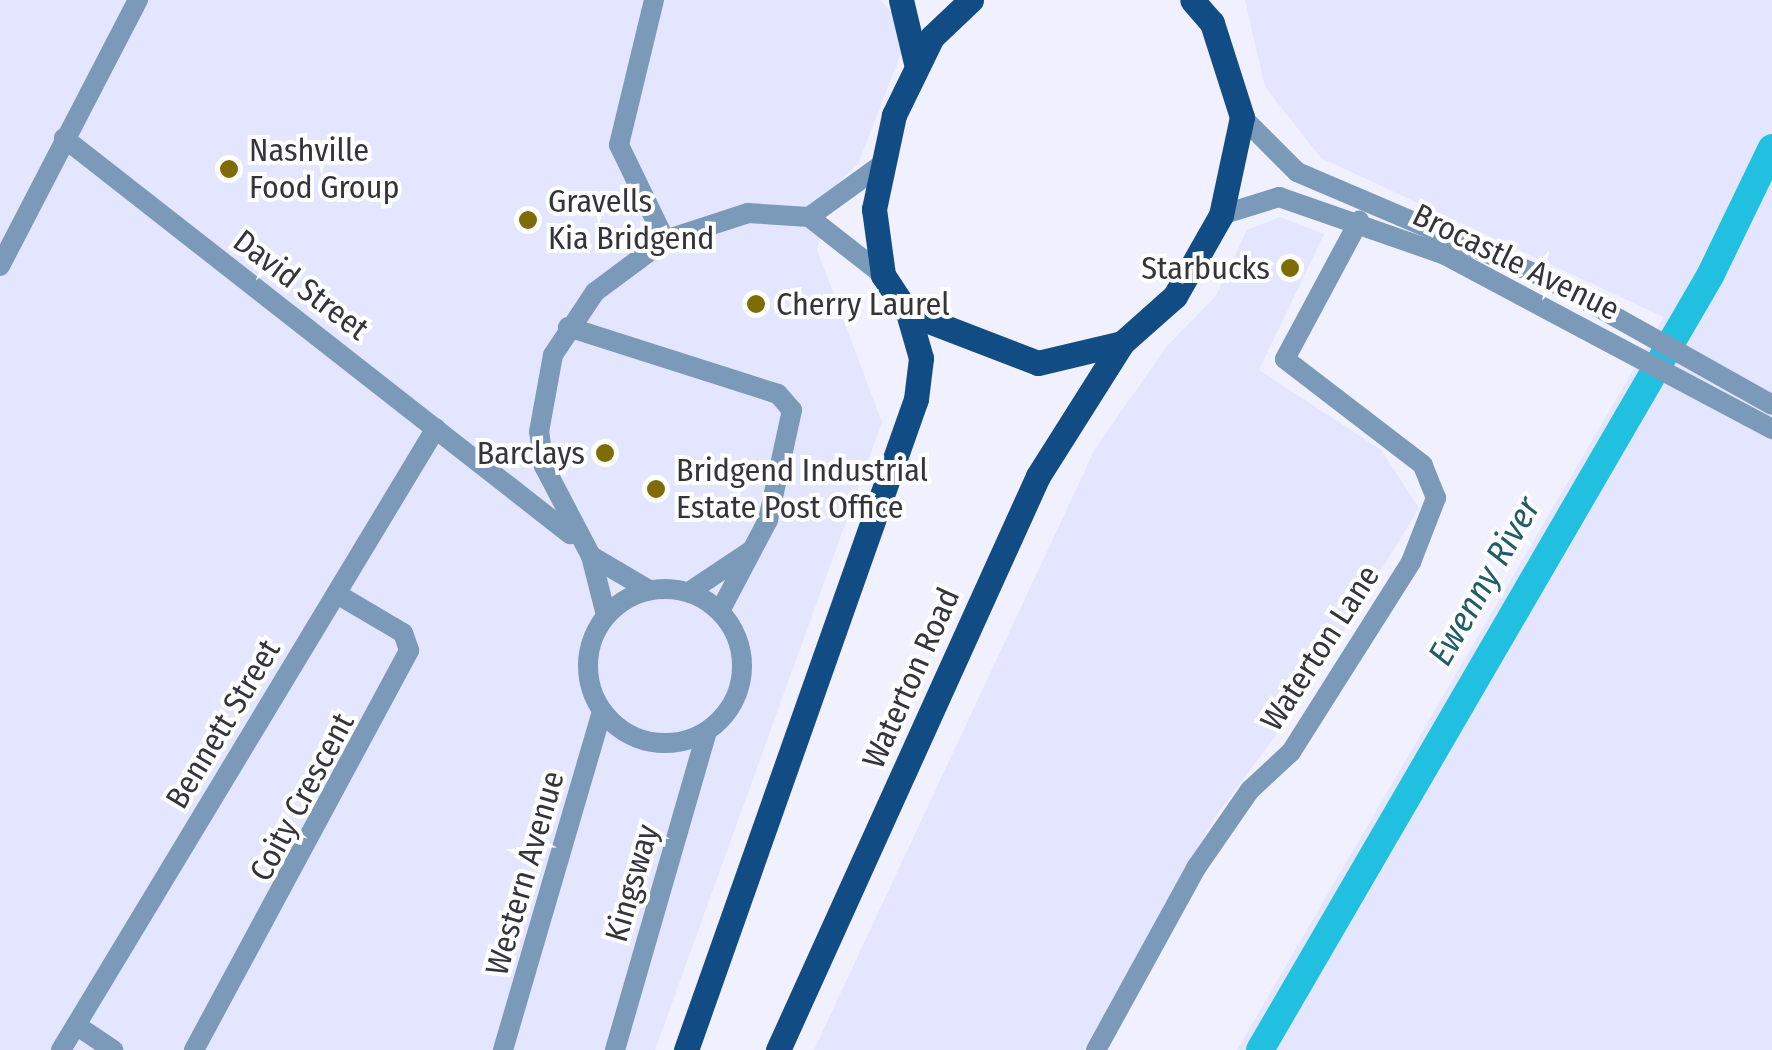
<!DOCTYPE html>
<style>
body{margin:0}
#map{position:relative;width:1772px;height:1050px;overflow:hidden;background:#f0f0ff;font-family:"Fira Sans Condensed",sans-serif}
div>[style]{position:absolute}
.built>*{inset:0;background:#e4e5fe}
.river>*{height:28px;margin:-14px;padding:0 14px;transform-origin:14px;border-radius:14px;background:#21c0e0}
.minor>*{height:20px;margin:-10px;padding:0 10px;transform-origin:10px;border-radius:10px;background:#7b99b8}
.minor>.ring{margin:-10px;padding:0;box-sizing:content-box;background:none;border:20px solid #7b99b8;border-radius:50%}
.major>*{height:25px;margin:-12.5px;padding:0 12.5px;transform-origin:12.5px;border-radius:12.5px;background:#114d84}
.dots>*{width:28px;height:28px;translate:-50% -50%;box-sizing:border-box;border:5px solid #fff;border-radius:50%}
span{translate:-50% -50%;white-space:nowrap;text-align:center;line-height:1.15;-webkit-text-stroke:8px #fff;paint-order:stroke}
.poi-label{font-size:32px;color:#34343b}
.left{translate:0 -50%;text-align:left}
.right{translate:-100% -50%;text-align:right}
.street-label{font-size:32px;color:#34343b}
.water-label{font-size:35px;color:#225c69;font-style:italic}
</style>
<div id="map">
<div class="built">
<div style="clip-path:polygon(0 0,880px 0,892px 13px,901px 53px,858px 164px,833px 188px,817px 250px,882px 422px,655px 1050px,0 1050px)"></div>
<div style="clip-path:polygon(1245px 0,1772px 0,1772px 1050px,1237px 1050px,1664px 317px,1321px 158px,1265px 87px)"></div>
<div style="clip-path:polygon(1280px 217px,1324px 234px,1259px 370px,1381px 450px,1419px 508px,1300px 703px,1215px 817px,1084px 1050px,814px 1050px,1095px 449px,1167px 346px,1216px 296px,1247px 230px)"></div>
</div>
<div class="river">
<div style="left:1260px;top:1050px;width:895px;rotate:-59.83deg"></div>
<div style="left:1710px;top:276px;width:142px;rotate:-64.2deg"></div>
</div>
<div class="minor">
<div style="left:654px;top:0;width:149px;rotate:103.6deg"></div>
<div style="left:619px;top:145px;width:106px;rotate:64.2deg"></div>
<div style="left:1242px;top:117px;width:78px;rotate:45deg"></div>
<div style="left:1297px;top:172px;width:271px;rotate:23.1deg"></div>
<div style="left:1546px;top:278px;width:259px;rotate:29.3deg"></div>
<div style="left:64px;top:138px;width:643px;rotate:38.05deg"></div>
<div style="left:1221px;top:215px;width:61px;rotate:-17.2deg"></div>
<div style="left:1279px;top:197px;width:174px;rotate:19.2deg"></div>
<div style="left:1443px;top:254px;width:373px;rotate:28deg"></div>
<div style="left:809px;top:217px;width:89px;rotate:-35.8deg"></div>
<div style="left:0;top:266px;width:300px;rotate:-62.6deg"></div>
<div style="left:568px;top:327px;width:220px;rotate:17.7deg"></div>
<div style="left:778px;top:394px;width:21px;rotate:49deg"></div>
<div style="left:792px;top:410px;width:113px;rotate:102.3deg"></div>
<div style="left:768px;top:520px;width:103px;rotate:117.8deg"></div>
<div style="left:591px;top:556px;width:67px;rotate:30.4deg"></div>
<div class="ring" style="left:588px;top:589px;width:134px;height:134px"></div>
<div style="left:689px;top:592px;width:72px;rotate:-33.7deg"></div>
<div style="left:606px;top:615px;width:61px;rotate:-104.3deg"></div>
<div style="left:591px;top:556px;width:102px;rotate:-117.6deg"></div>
<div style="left:544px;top:466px;width:34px;rotate:-98deg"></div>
<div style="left:539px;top:432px;width:78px;rotate:-79.7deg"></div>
<div style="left:553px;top:355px;width:76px;rotate:-56.3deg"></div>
<div style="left:595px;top:292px;width:87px;rotate:-36.6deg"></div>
<div style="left:665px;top:240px;width:87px;rotate:-18deg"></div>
<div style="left:748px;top:213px;width:61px;rotate:3.8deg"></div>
<div style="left:809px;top:217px;width:94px;rotate:38.1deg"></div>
<div style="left:76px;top:1025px;width:45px;rotate:34deg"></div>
<div style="left:61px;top:1050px;width:726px;rotate:-58.91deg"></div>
<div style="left:194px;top:1050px;width:454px;rotate:-61.7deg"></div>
<div style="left:409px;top:650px;width:18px;rotate:-109deg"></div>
<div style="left:403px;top:633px;width:77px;rotate:-149.4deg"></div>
<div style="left:503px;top:1050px;width:353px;rotate:-73.7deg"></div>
<div style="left:615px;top:1050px;width:331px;rotate:-73.9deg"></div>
<div style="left:1096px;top:1050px;width:208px;rotate:-61.2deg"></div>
<div style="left:1196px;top:868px;width:95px;rotate:-55.3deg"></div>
<div style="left:1250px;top:790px;width:56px;rotate:-42.8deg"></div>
<div style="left:1291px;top:752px;width:225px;rotate:-57.7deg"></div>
<div style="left:1411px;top:562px;width:69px;rotate:-68.7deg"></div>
<div style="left:1436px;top:498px;width:35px;rotate:-112deg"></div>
<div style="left:1423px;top:465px;width:174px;rotate:-142.5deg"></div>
<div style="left:1285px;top:359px;width:157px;rotate:-61.8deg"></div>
</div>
<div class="major">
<div style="left:901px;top:0;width:65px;rotate:76.6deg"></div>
<div style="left:971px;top:0;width:54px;rotate:136.5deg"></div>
<div style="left:932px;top:37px;width:87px;rotate:116deg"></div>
<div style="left:894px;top:115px;width:96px;rotate:102deg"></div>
<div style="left:874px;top:209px;width:67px;rotate:82.2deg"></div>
<div style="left:883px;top:275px;width:45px;rotate:56.7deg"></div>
<div style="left:908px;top:313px;width:139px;rotate:21deg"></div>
<div style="left:1038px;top:363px;width:86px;rotate:-13.4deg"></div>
<div style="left:1122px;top:343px;width:71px;rotate:-41.6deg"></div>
<div style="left:1175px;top:296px;width:93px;rotate:-60.4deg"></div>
<div style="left:1221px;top:215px;width:100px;rotate:-77.9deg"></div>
<div style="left:1242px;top:117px;width:99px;rotate:-107.7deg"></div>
<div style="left:1212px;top:23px;width:30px;rotate:-131deg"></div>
<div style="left:686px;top:1050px;width:690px;rotate:-70.54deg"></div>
<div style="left:916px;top:399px;width:41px;rotate:-83deg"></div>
<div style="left:921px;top:358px;width:47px;rotate:-106.1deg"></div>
<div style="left:778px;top:1050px;width:630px;rotate:-65.63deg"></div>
<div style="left:1038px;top:476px;width:157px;rotate:-57.7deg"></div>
</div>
<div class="dots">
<div style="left:229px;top:169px;background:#7f6c06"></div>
<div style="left:528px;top:220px;background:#7f6c06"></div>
<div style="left:1290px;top:268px;background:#7f6c06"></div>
<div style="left:756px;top:304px;background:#7f6c06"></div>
<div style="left:605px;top:453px;background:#7f6c06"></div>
<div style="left:656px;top:489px;background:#7f6c06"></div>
</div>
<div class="poi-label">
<span class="left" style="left:249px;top:169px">Nashville<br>Food Group</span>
<span class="left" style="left:548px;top:220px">Gravells<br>Kia Bridgend</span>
<span class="right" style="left:1270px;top:268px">Starbucks</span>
<span class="left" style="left:776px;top:304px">Cherry Laurel</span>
<span class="right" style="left:585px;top:453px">Barclays</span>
<span class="left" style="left:676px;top:489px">Bridgend Industrial<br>Estate Post Office</span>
</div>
<div class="street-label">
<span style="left:1516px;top:262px;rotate:26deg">Brocastle Avenue</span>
<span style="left:301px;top:285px;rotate:37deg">David Street</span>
<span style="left:1320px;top:648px;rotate:-57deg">Waterton Lane</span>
<span style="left:911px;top:678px;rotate:-66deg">Waterton Road</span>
<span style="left:223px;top:724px;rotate:-59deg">Bennett Street</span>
<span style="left:302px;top:797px;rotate:-62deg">Coity Crescent</span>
<span style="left:525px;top:873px;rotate:-74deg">Western Avenue</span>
<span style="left:632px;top:883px;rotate:-74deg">Kingsway</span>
</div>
<div class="water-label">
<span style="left:1484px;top:581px;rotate:-60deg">Ewenny River</span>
</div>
</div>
